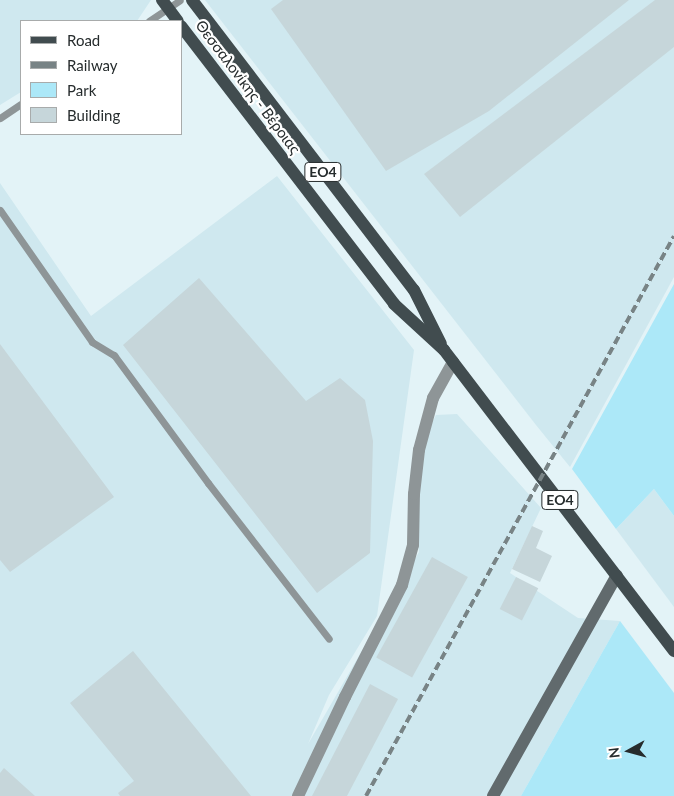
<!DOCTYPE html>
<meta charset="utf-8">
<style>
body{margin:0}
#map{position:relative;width:674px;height:796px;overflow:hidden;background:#e3f3f7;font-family:Lato,sans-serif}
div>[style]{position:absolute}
.built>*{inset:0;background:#cfe8ef}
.green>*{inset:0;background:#ace8f8}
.building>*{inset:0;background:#c6d6da;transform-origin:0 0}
.lane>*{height:7px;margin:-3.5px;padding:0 3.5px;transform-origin:3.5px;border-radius:3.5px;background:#8e9597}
.street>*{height:12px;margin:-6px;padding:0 6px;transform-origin:6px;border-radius:6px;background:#8e9597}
.secondary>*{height:12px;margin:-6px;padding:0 6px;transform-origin:6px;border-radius:6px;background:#616a6d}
.primary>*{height:12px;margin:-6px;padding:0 6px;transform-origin:6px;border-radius:6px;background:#414c4f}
.rail>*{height:4px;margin-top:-2px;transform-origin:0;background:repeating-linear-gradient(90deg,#788385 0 8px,transparent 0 12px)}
span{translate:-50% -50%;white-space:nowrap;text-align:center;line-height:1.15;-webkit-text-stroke:4.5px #fff;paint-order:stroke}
.shield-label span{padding:1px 4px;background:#fff;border:1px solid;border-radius:4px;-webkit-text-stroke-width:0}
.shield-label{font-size:14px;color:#262c2d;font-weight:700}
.street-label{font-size:15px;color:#262c2d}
.legend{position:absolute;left:20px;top:20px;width:162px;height:115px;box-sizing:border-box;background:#fff;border:1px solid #a8abab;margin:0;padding:6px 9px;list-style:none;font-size:15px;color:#262c2d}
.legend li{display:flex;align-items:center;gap:10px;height:25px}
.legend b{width:25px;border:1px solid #a8abab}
.north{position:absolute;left:604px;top:726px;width:50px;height:50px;-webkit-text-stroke:4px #fff;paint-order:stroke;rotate:263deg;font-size:14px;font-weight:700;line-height:20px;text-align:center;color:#262c2d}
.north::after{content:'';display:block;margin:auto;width:18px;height:22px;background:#262c2d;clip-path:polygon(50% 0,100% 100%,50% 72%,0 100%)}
</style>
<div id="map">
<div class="built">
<div style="clip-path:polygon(0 0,151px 0,137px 21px,21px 21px,21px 92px,0 105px)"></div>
<div style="clip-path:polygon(205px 0,674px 0,674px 277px,570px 467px,536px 425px)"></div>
<div style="clip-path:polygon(277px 176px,414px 350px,377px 616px,329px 695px,308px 744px,419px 552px,415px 498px,423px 440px,436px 415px,457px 414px,541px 508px,510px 573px,578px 618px,620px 621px,521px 796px,0 796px,0 183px,91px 316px)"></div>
<div style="clip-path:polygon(654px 489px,674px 516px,674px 607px,616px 529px)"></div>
</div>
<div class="green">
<div style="clip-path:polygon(674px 284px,674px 516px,654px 489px,616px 529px,572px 469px)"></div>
<div style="clip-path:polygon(620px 621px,674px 693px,674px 796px,521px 796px)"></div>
</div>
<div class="building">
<div style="clip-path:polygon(283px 0,629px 0,489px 111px,386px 171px,271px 9px)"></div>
<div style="clip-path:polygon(655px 0,674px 0,674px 47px,460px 217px,424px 174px)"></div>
<div style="clip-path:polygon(199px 278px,306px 401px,340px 378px,365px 400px,373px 441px,370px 553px,317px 593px,123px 345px)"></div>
<div style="clip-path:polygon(0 344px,114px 497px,10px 572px,0 560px)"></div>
<div style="clip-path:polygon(532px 526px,543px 531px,536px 548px,552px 556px,540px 582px,512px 569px)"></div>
<div style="left:432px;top:557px;width:41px;height:115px;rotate:29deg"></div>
<div style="left:516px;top:577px;width:25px;height:36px;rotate:27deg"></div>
<div style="clip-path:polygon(133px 651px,251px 796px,120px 796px,118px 793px,134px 781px,70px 703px)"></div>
<div style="clip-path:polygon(370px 684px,398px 699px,347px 796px,312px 796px)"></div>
<div style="clip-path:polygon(4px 768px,35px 796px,0 796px,0 773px)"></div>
</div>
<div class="lane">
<div style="left:149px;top:21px;width:37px;rotate:-34deg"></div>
<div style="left:0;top:118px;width:25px;rotate:-34deg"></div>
<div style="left:0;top:210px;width:161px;rotate:55.1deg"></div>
<div style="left:92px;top:342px;width:26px;rotate:31deg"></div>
<div style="left:114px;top:355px;width:159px;rotate:53.7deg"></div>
<div style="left:208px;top:483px;width:197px;rotate:52.2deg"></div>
</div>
<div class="street">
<div style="left:298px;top:796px;width:110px;rotate:-64.6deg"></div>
<div style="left:345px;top:697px;width:126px;rotate:-63deg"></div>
<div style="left:402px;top:585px;width:41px;rotate:-74.6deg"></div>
<div style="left:413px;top:545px;width:51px;rotate:-88.9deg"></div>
<div style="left:414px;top:494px;width:44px;rotate:-83.5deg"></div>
<div style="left:419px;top:450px;width:54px;rotate:-74.9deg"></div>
<div style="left:433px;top:398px;width:41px;rotate:-60.9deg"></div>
</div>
<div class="secondary">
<div style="left:493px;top:796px;width:253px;rotate:-60.7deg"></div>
</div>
<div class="primary">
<div style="left:162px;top:0;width:26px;rotate:53deg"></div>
<div style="left:192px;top:0;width:365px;rotate:52.6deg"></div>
<div style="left:414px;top:290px;width:60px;rotate:63.4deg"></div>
<div style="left:181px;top:26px;width:350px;rotate:52.5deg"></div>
<div style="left:394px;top:304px;width:68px;rotate:42.6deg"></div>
<div style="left:444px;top:350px;width:15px;rotate:53deg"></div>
<div style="left:453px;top:362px;width:364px;rotate:52.6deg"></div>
</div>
<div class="rail">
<div style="left:366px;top:796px;width:639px;rotate:-61.19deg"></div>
</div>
<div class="shield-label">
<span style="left:323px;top:172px">ΕΟ4</span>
<span style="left:560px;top:500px">ΕΟ4</span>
</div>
<div class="street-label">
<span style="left:248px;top:87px;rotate:53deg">Θεσσαλονίκης - Βέροιας</span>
</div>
<ul class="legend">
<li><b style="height:6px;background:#414c4f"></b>Road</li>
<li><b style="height:6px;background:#788385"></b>Railway</li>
<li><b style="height:14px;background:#ace8f8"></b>Park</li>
<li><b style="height:14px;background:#c6d6da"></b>Building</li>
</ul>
<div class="north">N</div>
</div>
